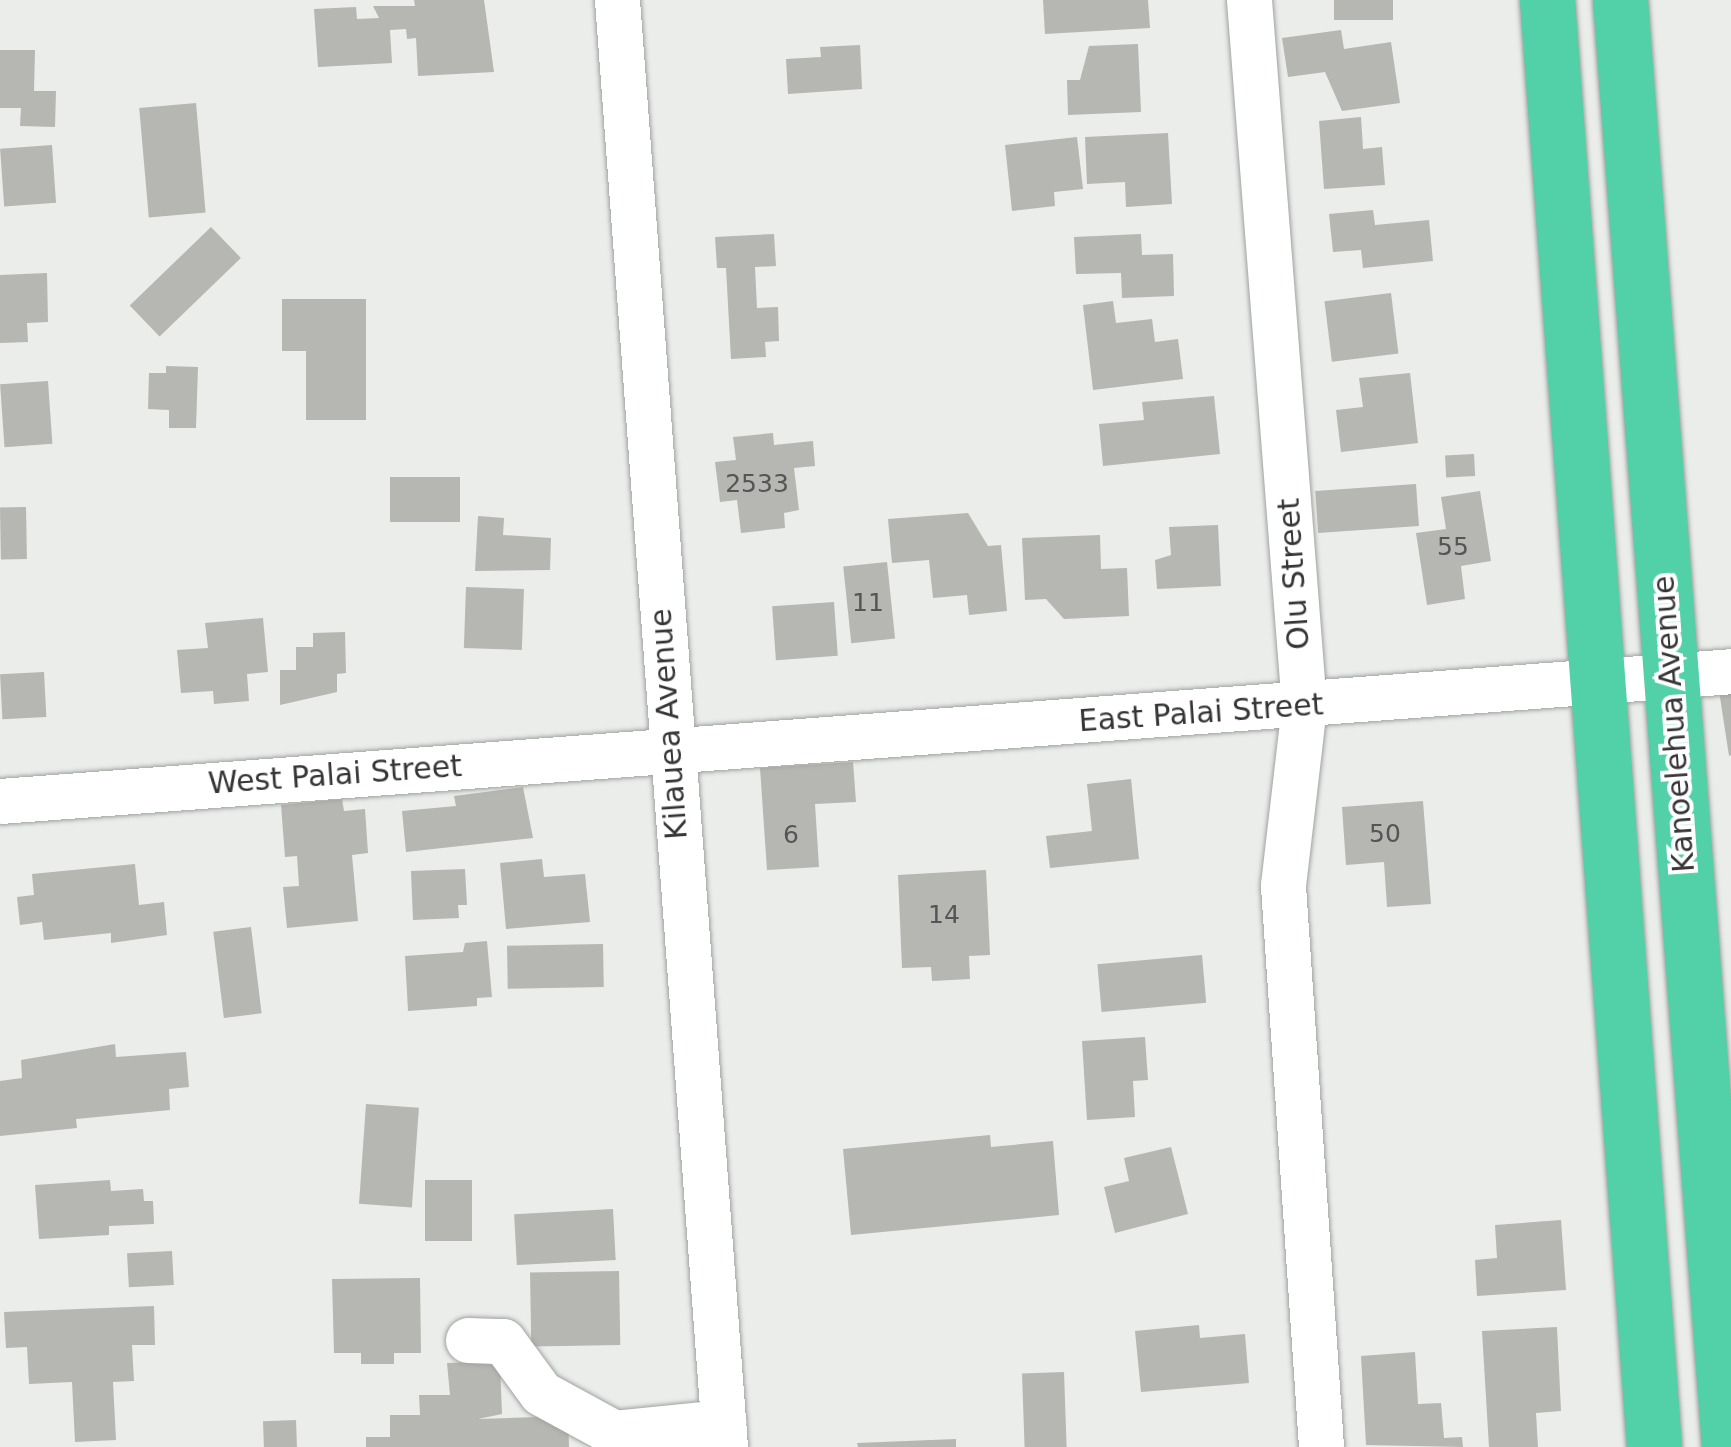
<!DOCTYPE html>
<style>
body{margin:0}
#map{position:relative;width:1731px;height:1447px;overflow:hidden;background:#eaedea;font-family:"DejaVu Sans",sans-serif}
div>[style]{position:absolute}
.building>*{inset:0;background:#b6b6b2;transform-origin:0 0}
.roads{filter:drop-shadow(0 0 2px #a0a3a0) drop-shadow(0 0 2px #a0a3a0)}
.minor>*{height:45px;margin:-22.5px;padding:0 22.5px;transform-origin:22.5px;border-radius:22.5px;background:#fff}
.highway>*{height:55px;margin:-27.5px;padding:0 27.5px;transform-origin:27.5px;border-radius:27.5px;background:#52d0a7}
span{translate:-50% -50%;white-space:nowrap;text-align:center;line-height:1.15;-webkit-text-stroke:8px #fff;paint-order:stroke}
.number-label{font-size:25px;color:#545554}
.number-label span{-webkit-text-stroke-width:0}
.street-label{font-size:30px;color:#343534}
</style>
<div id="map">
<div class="building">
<div style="clip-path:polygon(414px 0,484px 0,494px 72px,418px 76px,416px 38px,407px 39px,406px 29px,390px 30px,392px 63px,318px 67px,314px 9px,356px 7px,357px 19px,379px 18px,373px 6px,415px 6px)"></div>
<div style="clip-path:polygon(1043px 0,1148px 0,1150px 28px,1045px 34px)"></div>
<div style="left:1334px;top:0;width:59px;height:20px"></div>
<div style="clip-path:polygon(1341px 30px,1344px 49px,1391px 42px,1400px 103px,1342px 111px,1325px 72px,1288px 77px,1282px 38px)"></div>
<div style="clip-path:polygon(1138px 44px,1141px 112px,1068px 115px,1067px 80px,1080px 80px,1089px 46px)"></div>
<div style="clip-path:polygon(860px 45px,862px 89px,788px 94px,786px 59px,821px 57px,820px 47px)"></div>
<div style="clip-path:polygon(0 50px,35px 50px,34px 91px,56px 91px,55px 127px,20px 126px,21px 108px,0 108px)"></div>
<div style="left:196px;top:103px;width:110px;height:57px;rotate:85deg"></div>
<div style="clip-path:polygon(1361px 117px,1363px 149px,1382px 147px,1385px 185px,1324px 189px,1319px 121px)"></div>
<div style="clip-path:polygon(1168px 133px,1172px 204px,1126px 207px,1125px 182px,1087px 184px,1085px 137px)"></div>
<div style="clip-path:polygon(1077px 137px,1083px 189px,1054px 192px,1055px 206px,1012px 211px,1005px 145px)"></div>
<div style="left:52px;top:145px;width:58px;height:52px;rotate:86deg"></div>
<div style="clip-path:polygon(1373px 210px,1375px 225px,1429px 220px,1433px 261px,1363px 268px,1361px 250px,1333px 252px,1329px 214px)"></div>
<div style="left:211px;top:227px;width:43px;height:113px;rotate:46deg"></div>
<div style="clip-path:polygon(774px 234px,776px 266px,755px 267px,757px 308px,778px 307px,779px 341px,765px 342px,766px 357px,731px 359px,726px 268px,717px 268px,715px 237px)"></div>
<div style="clip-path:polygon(1141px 234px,1142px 255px,1173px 254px,1174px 296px,1122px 298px,1121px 273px,1076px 274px,1074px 237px)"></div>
<div style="clip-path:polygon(47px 273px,48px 322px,27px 323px,28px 342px,0 343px,0 275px)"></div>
<div style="left:1391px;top:293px;width:61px;height:67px;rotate:83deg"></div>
<div style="clip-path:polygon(282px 299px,366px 299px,366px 420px,306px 420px,306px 351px,282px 351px)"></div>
<div style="clip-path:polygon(1113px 301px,1116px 323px,1152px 319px,1155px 342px,1178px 339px,1183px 379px,1093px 390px,1083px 305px)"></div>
<div style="clip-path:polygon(166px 366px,198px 367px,196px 428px,169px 428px,169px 410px,148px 409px,149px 373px,166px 373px)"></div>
<div style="clip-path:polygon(1410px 373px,1418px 443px,1341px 452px,1336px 410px,1363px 407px,1359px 378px)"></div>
<div style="left:48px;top:381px;width:63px;height:48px;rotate:86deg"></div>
<div style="clip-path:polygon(1214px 396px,1220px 454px,1103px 466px,1099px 424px,1144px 420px,1142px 402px)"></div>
<div style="clip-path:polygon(773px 433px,774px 445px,813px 441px,815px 466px,794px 468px,799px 510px,784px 513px,785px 528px,741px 533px,737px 500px,720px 502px,715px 462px,736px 460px,733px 437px)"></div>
<div style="left:1474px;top:454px;width:22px;height:29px;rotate:87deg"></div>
<div style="left:390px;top:477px;width:70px;height:45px"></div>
<div style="left:1416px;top:484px;width:42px;height:101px;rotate:86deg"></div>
<div style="clip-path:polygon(1480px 491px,1491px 561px,1461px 566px,1465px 599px,1427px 605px,1416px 533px,1446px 529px,1441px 497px)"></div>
<div style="left:26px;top:507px;width:52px;height:26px;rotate:89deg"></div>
<div style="clip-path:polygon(968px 513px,988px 546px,1001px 545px,1007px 611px,969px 615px,967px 595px,933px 598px,929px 560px,892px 563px,888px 519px)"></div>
<div style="clip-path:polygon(478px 516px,504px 518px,503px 535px,551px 538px,550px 570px,475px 571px)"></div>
<div style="clip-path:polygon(1218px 525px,1221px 586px,1157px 589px,1155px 560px,1171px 555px,1169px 527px)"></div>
<div style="clip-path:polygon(1100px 535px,1101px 569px,1127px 568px,1129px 616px,1064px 619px,1046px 599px,1025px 600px,1022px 538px)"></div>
<div style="left:887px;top:562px;width:77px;height:44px;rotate:84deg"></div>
<div style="left:466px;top:587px;width:58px;height:61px;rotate:2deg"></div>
<div style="left:834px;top:602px;width:54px;height:62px;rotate:86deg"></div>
<div style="clip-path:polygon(263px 618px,268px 672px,247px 674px,249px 701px,214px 704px,213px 691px,181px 693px,177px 650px,208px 648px,205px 623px)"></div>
<div style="clip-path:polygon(345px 632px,346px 673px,337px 674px,337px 692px,280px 705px,280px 670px,296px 670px,296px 647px,313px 647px,313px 633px)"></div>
<div style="left:44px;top:672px;width:45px;height:44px;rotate:87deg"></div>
<div style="clip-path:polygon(1731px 682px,1731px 755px,1729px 756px,1718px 684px)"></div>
<div style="clip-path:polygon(853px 762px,856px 802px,815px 804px,819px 867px,767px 870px,760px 768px)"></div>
<div style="clip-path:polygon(1131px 779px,1139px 859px,1050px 868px,1046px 836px,1092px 831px,1087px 784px)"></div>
<div style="clip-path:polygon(523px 787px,533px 838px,406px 852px,402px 811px,456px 806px,454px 796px)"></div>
<div style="clip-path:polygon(342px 799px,344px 811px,365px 809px,368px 853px,352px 855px,358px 921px,287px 928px,283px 887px,299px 886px,297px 856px,285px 857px,281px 805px)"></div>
<div style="clip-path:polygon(1423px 801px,1431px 904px,1387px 907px,1384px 862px,1346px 865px,1342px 807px)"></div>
<div style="clip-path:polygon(542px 859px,544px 877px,585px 874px,590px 922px,506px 929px,500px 863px)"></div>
<div style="clip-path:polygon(135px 864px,139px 905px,164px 902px,167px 935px,111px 943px,111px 933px,44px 940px,42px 922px,20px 925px,17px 897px,34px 895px,32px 874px)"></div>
<div style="clip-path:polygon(465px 869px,467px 905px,458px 905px,459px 918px,413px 920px,411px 871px)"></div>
<div style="clip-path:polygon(986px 870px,990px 955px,969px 956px,970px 979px,932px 981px,931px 967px,902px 968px,898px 875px)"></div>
<div style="left:251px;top:927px;width:87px;height:38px;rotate:83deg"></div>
<div style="clip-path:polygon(487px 941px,492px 997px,477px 998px,477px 1006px,408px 1011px,405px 956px,463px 952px,465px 943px)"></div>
<div style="left:603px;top:944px;width:43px;height:96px;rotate:89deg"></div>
<div style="left:1202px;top:955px;width:48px;height:105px;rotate:85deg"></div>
<div style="clip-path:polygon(1145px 1037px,1148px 1080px,1133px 1081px,1135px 1117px,1087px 1120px,1082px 1041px)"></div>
<div style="clip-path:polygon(115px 1044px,116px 1057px,186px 1052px,189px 1087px,169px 1089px,170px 1110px,76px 1119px,77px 1128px,0 1136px,0 1081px,22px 1078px,21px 1060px)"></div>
<div style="left:366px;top:1104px;width:53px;height:100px;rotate:4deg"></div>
<div style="clip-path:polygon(990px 1135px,991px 1147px,1053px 1141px,1059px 1215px,851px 1235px,843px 1149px)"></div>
<div style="clip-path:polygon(1171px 1147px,1188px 1214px,1115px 1233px,1104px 1187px,1129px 1181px,1124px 1158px)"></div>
<div style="clip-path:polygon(110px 1180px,111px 1191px,143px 1189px,144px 1201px,153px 1201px,154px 1224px,109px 1226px,109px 1235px,39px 1239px,35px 1185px)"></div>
<div style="left:425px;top:1180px;width:47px;height:61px"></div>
<div style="left:613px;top:1209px;width:51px;height:99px;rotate:87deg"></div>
<div style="clip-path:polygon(1561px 1220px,1566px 1290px,1477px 1296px,1475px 1260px,1497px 1258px,1495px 1225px)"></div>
<div style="left:172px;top:1251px;width:34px;height:45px;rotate:87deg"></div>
<div style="left:619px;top:1271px;width:74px;height:89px;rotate:89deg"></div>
<div style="clip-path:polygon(420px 1278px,421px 1353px,394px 1353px,394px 1364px,361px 1364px,361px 1353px,334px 1353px,332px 1279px)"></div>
<div style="clip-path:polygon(154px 1306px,155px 1345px,132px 1345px,134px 1381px,113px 1382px,116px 1440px,75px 1442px,72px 1382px,29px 1384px,27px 1347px,6px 1348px,4px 1312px)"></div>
<div style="clip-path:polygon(1199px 1325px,1200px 1338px,1245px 1334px,1249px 1383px,1141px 1392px,1135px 1331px)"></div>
<div style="clip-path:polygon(1557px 1327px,1561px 1411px,1536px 1413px,1538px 1447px,1489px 1447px,1482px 1331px)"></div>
<div style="clip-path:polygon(1415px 1352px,1418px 1404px,1441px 1403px,1444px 1438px,1462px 1437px,1463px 1447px,1366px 1445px,1361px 1356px)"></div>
<div style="clip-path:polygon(500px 1361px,502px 1414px,478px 1419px,568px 1416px,569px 1447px,366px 1447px,366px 1437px,390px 1437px,390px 1415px,420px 1415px,419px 1395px,450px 1395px,447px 1363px)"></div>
<div style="left:1064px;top:1372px;width:75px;height:42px;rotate:88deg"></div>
<div style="left:296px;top:1420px;width:27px;height:33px;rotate:88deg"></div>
<div style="clip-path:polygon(956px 1439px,956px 1447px,858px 1447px,857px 1443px)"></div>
</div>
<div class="roads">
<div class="minor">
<div style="left:617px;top:0;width:1451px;rotate:85.73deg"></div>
<div style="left:1249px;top:0;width:708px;rotate:85.55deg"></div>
<div style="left:1304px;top:706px;width:181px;rotate:96.7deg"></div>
<div style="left:1283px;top:886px;width:562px;rotate:86.12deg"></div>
<div style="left:0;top:801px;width:1736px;rotate:-4.29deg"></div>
<div style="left:468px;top:1340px;width:35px;rotate:2deg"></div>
<div style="left:503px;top:1341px;width:64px;rotate:53.8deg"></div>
<div style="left:541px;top:1393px;width:83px;rotate:28.7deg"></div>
<div style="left:614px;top:1433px;width:110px;rotate:-5.8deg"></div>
</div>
<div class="highway">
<div style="left:1547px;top:0;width:1451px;rotate:85.77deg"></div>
<div style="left:1620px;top:0;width:1451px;rotate:85.69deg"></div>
</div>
</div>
<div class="number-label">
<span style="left:757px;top:484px">2533</span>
<span style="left:1453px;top:547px">55</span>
<span style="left:868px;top:603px">11</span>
<span style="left:1385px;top:834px">50</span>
<span style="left:791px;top:835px">6</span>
<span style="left:944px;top:915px">14</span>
</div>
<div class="street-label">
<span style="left:1294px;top:574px;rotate:-94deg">Olu Street</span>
<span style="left:1201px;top:713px;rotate:-4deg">East Palai Street</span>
<span style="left:669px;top:724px;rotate:-94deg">Kilauea Avenue</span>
<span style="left:1674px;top:724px;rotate:-94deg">Kanoelehua Avenue</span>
<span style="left:335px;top:775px;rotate:-4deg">West Palai Street</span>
</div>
</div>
